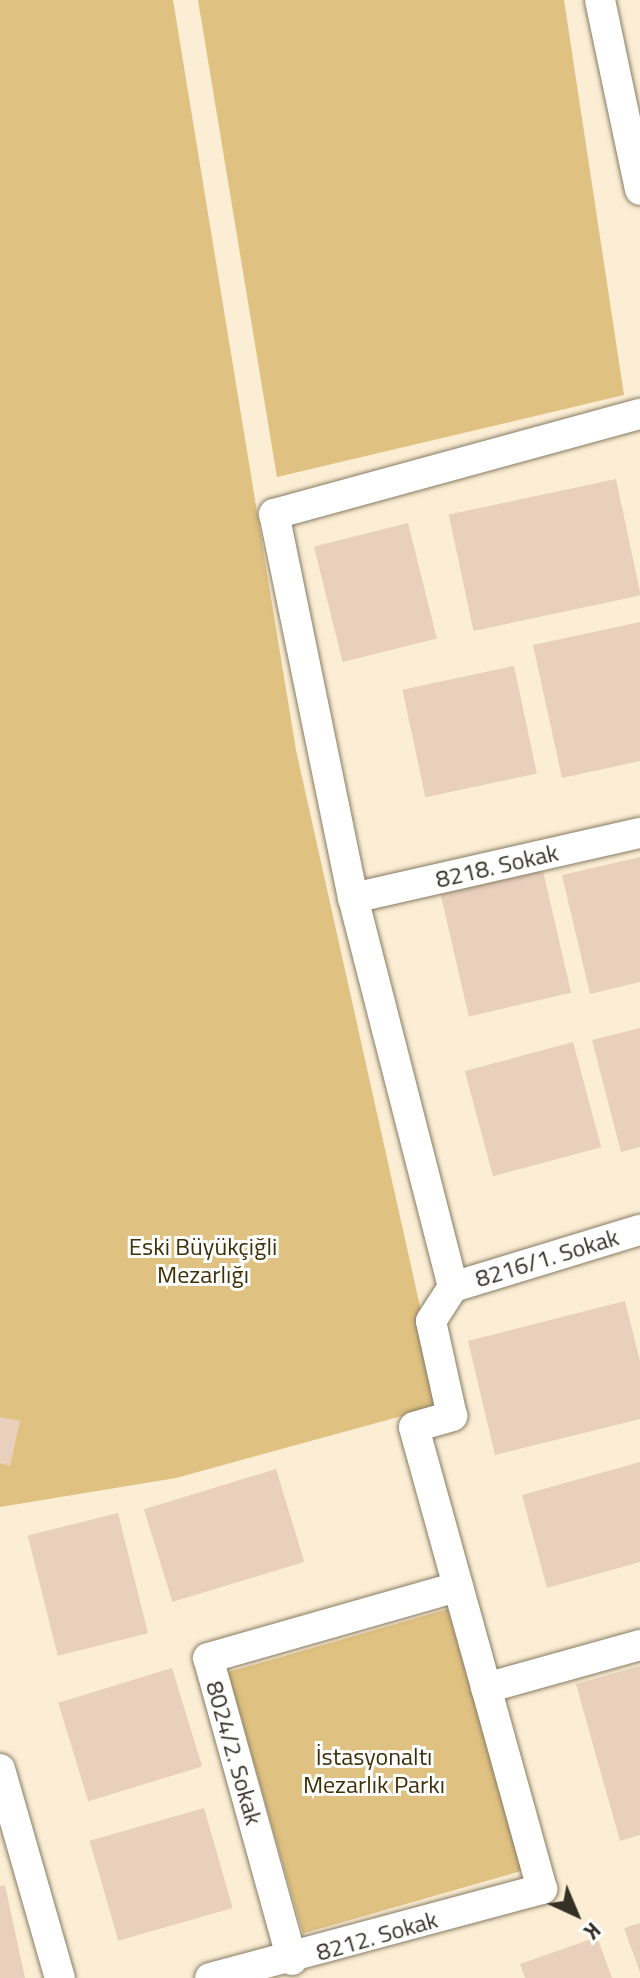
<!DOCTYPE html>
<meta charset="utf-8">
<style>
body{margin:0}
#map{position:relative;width:640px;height:1978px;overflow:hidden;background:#fbeed4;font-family:"Titillium Web",sans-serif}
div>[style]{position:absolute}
.green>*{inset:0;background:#dfc181;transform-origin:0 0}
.building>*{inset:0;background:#e8d0bd;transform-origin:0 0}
.roads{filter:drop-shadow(0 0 2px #877c64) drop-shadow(0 0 2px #877c64)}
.street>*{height:30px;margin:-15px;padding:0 15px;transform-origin:15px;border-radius:15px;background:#fff}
span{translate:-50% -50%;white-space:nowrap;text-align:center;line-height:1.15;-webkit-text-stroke:6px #fff;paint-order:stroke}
.street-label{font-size:24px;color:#343025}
.park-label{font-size:24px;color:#403006}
.north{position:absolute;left:536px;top:1874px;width:80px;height:80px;-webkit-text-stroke:6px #fff;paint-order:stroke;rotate:136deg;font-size:22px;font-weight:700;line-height:32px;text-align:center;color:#343025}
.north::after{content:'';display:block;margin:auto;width:28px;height:36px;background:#343025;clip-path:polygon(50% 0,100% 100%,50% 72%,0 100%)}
</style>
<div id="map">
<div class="green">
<div style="clip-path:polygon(0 0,173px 0,296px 750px,442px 1405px,176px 1478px,0 1507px)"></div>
<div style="clip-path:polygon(198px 0,564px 0,624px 395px,277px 477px)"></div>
<div style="left:448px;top:1609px;width:272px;height:229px;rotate:74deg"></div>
</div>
<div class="building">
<div style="left:616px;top:479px;width:119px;height:171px;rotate:78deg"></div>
<div style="left:408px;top:523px;width:119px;height:97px;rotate:76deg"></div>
<div style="clip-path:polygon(640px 622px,640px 761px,562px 778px,533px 645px)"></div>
<div style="left:514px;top:666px;width:110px;height:114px;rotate:78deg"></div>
<div style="clip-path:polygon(640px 857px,640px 982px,590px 994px,562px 875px)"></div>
<div style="left:543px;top:871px;width:125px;height:105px;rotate:77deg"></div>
<div style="clip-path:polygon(640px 1028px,640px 1147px,621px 1152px,592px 1040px)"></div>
<div style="left:573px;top:1042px;width:109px;height:112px;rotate:75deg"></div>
<div style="clip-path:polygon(625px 1301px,640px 1361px,640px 1419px,495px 1455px,468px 1341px)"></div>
<div style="clip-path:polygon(0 1417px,20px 1421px,10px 1466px,0 1463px)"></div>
<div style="clip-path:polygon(640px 1462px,640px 1562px,547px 1588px,522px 1495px)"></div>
<div style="left:276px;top:1469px;width:97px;height:138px;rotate:73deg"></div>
<div style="left:118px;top:1513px;width:124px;height:93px;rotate:76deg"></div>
<div style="clip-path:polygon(640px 1666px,640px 1835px,620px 1841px,576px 1684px)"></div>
<div style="left:172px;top:1668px;width:103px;height:119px;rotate:73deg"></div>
<div style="left:204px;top:1808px;width:104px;height:119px;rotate:74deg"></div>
<div style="clip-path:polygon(5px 1885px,25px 1978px,0 1978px,0 1886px)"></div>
<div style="clip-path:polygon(640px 1923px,640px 1972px,624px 1928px)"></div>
<div style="clip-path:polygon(597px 1937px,612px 1978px,525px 1978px,520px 1964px)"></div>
</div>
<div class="roads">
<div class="street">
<div style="left:600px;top:0;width:194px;rotate:78.1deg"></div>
<div style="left:353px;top:898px;width:294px;rotate:-12.8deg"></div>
<div style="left:453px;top:1287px;width:195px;rotate:-17deg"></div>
<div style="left:486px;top:1688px;width:160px;rotate:-15.6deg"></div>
<div style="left:0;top:1769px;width:217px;rotate:74deg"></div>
<div style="left:292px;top:1960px;width:313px;rotate:-105.5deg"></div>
<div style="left:208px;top:1658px;width:260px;rotate:-15.9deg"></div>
<div style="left:210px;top:1978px;width:344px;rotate:-15deg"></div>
<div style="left:542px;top:1889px;width:479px;rotate:-105.5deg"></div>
<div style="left:414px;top:1427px;width:40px;rotate:-16deg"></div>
<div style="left:452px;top:1416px;width:97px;rotate:-102.5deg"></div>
<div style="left:431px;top:1321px;width:40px;rotate:-57.1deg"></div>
<div style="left:453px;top:1287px;width:402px;rotate:-104.4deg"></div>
<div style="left:353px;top:898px;width:392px;rotate:-101.6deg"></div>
<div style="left:274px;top:514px;width:379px;rotate:-15.3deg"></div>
</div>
</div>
<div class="street-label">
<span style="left:497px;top:866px;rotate:-13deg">8218. Sokak</span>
<span style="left:547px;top:1258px;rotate:-17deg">8216/1. Sokak</span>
<span style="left:234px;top:1753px;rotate:74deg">8024/2. Sokak</span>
<span style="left:377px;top:1936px;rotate:-16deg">8212. Sokak</span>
</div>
<div class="park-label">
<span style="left:203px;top:1261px">Eski Büyükçiğli<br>Mezarlığı</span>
<span style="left:374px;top:1771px">İstasyonaltı<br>Mezarlık Parkı</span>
</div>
<div class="north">K</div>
</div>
